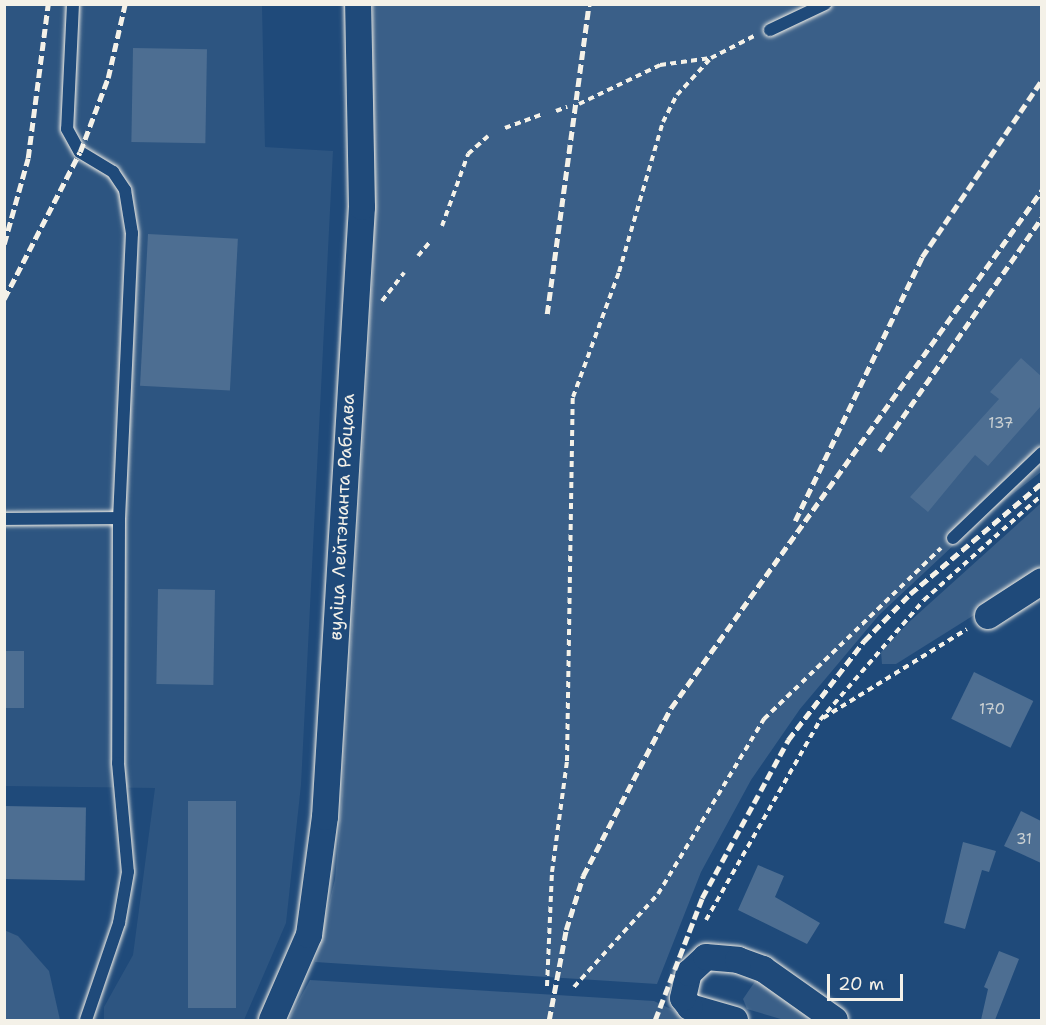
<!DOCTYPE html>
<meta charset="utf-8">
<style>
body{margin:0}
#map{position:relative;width:1046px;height:1025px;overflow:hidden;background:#1f4a7a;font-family:"Shantell Sans",sans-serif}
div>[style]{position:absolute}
.built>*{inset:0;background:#2d5581}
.green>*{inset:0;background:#3a5f88}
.building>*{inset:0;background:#4d6e92;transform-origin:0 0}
.path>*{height:4px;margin-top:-2px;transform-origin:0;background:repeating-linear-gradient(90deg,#f4f1e8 0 6px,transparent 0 10.5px)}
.roads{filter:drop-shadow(0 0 2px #f4f1e8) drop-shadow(0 0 2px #f4f1e8)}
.service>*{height:12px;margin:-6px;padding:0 6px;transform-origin:6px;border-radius:6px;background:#1f4a7a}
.minor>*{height:26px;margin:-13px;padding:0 13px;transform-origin:13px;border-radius:13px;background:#1f4a7a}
.rail>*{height:4.5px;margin-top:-2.25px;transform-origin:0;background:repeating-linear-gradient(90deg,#f4f1e8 0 9px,transparent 0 13.5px)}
span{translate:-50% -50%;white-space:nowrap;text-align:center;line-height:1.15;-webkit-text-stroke:4.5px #1f4a7a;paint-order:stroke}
.number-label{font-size:15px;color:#cad0d2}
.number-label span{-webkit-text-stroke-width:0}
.street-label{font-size:18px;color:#f4f1e8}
.frame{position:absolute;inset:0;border:6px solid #f4f1e8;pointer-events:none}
.scale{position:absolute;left:827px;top:974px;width:76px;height:27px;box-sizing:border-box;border:3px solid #f4f1e8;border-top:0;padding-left:8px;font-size:18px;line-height:21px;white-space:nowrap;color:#f4f1e8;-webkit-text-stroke:4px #1f4a7a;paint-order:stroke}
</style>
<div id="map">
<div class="built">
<div style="clip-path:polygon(5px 5px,262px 5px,265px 147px,333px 151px,301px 785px,286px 923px,244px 1020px,104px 1020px,104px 1007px,133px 955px,155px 788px,5px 786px)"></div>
</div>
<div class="green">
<div style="clip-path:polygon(373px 5px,1041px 5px,1041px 472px,987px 514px,879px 615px,800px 709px,751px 780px,701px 872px,657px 984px,315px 962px,335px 879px,342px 795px,373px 268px)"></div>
<div style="clip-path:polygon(1041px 503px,1041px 573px,896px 664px,882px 664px,881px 652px,909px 622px)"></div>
<div style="clip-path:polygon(4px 930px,18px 936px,49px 971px,60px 1020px,5px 1020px)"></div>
<div style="clip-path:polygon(758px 977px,829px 1020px,784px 1020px,747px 1009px,743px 999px)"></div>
<div style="clip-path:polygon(310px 980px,654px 1001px,692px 1019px,288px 1020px)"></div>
</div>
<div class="building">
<div style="left:133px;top:48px;width:74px;height:94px;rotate:1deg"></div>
<div style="left:148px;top:234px;width:90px;height:152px;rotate:3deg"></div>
<div style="clip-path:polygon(1021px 358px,1041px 376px,1041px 406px,988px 466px,975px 455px,928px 512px,910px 497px,999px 399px,990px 392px)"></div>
<div style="left:158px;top:589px;width:57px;height:95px;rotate:1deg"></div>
<div style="left:4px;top:651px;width:20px;height:57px"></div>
<div style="left:974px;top:672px;width:66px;height:52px;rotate:26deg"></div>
<div style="left:188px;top:801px;width:48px;height:207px"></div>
<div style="left:4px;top:806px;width:82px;height:73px;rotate:1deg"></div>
<div style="clip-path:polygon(1021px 811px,1041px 821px,1041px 863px,1004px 846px)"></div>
<div style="clip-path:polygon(963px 842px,996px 851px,989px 872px,982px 870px,965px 929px,944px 923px)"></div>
<div style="clip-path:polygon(758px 865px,784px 876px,775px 897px,820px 923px,807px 944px,738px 910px)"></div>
<div style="clip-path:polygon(999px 951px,1019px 959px,995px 1020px,981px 1020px,988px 989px,984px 987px)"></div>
</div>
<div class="path">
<div style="left:579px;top:104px;width:90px;rotate:-25.7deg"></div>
<div style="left:660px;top:65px;width:51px;rotate:-7.8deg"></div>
<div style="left:556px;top:111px;width:12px;rotate:-20deg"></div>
<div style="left:505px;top:128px;width:40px;rotate:-20.2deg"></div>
<div style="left:442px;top:226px;width:77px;rotate:-70.1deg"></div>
<div style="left:468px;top:154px;width:27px;rotate:-42deg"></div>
<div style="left:418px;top:256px;width:17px;rotate:-50deg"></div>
<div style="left:382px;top:301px;width:36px;rotate:-52deg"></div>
<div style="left:823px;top:718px;width:169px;rotate:-31.7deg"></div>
<div style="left:706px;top:920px;width:230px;rotate:-60.3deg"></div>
<div style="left:820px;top:720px;width:159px;rotate:-49.1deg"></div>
<div style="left:924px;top:600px;width:158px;rotate:-41.7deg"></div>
<div style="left:547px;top:986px;width:114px;rotate:-87.5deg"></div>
<div style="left:552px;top:872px;width:112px;rotate:-82.3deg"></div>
<div style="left:567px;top:761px;width:364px;rotate:-89.1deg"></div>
<div style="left:573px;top:397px;width:133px;rotate:-69.8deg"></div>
<div style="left:619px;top:272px;width:156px;rotate:-73.7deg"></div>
<div style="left:663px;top:122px;width:30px;rotate:-63deg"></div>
<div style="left:677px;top:95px;width:50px;rotate:-47.4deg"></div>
<div style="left:711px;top:58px;width:48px;rotate:-27.1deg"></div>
<div style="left:574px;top:987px;width:125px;rotate:-47.9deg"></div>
<div style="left:658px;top:894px;width:205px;rotate:-58.8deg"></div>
<div style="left:764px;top:719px;width:246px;rotate:-44deg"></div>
</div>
<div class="roads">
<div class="service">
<div style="left:73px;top:4px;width:125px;rotate:92.7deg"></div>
<div style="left:67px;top:129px;width:26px;rotate:61deg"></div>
<div style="left:80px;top:152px;width:39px;rotate:31deg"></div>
<div style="left:113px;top:172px;width:22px;rotate:56deg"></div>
<div style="left:125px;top:190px;width:44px;rotate:80.8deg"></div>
<div style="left:132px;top:233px;width:285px;rotate:92.6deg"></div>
<div style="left:119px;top:518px;width:245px;rotate:90.2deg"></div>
<div style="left:118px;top:763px;width:109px;rotate:84.8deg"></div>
<div style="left:128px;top:872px;width:52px;rotate:100deg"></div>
<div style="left:119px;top:923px;width:102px;rotate:108.8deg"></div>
<div style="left:770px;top:30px;width:61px;rotate:-25.3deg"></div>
<div style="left:4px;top:519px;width:115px;rotate:-0.5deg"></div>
<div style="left:953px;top:538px;width:123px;rotate:-43.7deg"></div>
</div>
<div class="minor">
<div style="left:988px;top:616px;width:64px;rotate:-32.9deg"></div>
<div style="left:272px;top:1020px;width:93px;rotate:-66.5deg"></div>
<div style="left:309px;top:935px;width:119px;rotate:-82.3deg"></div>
<div style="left:325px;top:817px;width:611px;rotate:-86.53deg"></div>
<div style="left:362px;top:207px;width:203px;rotate:-91.1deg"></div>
<div style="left:735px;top:1020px;width:47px;rotate:-163.9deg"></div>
<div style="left:690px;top:1007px;width:11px;rotate:-128deg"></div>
<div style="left:683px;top:998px;width:26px;rotate:-77deg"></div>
<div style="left:689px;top:973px;width:23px;rotate:-43deg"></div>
<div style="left:706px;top:957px;width:32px;rotate:5deg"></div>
<div style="left:738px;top:960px;width:27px;rotate:20deg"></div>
<div style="left:763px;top:969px;width:88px;rotate:35.3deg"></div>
</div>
</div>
<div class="rail">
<div style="left:4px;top:244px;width:89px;rotate:-74.4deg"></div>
<div style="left:28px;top:158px;width:155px;rotate:-82.6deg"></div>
<div style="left:4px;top:299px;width:165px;rotate:-62.7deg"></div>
<div style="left:80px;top:152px;width:79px;rotate:-69.3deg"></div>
<div style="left:108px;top:78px;width:76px;rotate:-77.1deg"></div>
<div style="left:547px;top:314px;width:313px;rotate:-82.3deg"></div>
<div style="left:879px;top:451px;width:285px;rotate:-55.1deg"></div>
<div style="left:795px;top:521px;width:293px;rotate:-64.3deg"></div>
<div style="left:922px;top:257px;width:214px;rotate:-55.9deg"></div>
<div style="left:549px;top:1020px;width:92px;rotate:-79.3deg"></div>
<div style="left:566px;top:930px;width:57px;rotate:-72.5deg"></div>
<div style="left:583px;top:876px;width:190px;rotate:-62.4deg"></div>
<div style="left:671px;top:708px;width:637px;rotate:-54.39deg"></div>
<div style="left:655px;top:1020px;width:131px;rotate:-68.9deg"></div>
<div style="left:702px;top:898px;width:180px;rotate:-61.4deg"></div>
<div style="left:788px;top:740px;width:125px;rotate:-52.5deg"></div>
<div style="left:864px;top:641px;width:66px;rotate:-45.6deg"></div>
<div style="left:910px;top:594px;width:172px;rotate:-40.1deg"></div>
</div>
<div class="number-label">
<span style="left:1001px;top:424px">137</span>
<span style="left:992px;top:710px">170</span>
<span style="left:1024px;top:840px">31</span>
</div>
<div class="street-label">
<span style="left:342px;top:517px;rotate:-87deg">вуліца Лейтэнанта Рабцава</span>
</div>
<div class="frame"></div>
<div class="scale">20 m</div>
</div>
